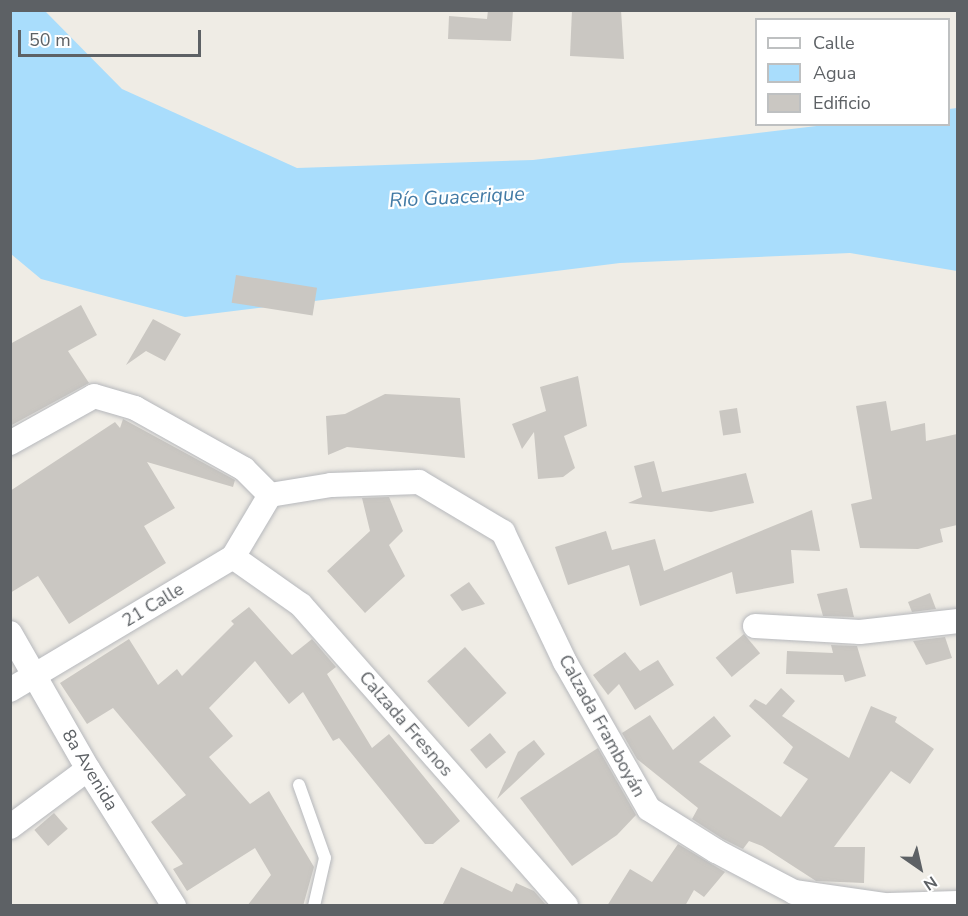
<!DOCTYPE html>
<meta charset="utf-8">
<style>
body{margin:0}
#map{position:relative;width:968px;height:916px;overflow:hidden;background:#efece5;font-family:"Nunito Sans",sans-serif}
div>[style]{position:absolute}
.water>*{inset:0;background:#a9ddfc}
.building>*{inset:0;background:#cac7c2;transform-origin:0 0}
.roads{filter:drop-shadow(0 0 2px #b6b8bc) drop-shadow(0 0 2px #b6b8bc)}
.lane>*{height:12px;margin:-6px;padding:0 6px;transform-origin:6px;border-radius:6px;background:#fff}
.street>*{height:24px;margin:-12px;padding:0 12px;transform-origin:12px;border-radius:12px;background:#fff}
span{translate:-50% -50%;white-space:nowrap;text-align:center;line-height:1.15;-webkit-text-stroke:4.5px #fff;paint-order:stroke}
.street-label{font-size:18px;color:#5d6165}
.water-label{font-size:20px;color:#427aa5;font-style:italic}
.frame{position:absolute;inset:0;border:12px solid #5d6165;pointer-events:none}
.legend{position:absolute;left:755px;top:18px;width:195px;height:108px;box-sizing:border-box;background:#fff;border:2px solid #bec0c1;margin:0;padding:8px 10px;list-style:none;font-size:18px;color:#5d6165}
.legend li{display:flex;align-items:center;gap:12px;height:30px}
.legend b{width:30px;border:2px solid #bec0c1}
.north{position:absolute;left:890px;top:838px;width:60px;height:60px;-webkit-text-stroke:4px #fff;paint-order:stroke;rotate:146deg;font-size:16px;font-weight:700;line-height:24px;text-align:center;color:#5d6165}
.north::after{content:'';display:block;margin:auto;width:21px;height:27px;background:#5d6165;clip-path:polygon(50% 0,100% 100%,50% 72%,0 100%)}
.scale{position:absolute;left:18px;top:30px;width:183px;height:27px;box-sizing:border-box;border:3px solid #5d6165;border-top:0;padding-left:8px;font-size:18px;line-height:21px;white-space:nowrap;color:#5d6165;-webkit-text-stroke:4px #fff;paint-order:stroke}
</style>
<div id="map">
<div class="water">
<div style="clip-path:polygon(10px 11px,45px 11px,122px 89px,297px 168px,533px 160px,825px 125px,948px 124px,949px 109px,957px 108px,957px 271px,850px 253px,620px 263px,185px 317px,41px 279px,11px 254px)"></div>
</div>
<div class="building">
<div style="clip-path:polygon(488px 10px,513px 10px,511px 41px,448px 39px,449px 16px,487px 19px)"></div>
<div style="clip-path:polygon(572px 10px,621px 10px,624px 59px,570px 56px)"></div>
<div style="left:236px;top:275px;width:82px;height:28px;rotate:9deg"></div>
<div style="clip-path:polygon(81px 305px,97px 335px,68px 351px,89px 383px,10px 426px,10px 344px)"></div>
<div style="clip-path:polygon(153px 319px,181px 334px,165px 361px,146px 351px,126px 365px)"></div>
<div style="clip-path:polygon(578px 376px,587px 426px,564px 436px,575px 468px,563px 477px,538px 479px,534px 432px,522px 449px,512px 424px,546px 411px,540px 387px)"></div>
<div style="clip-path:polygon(385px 394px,460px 398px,465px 458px,347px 447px,328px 455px,326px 416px,345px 414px)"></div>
<div style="clip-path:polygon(886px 401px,891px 431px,925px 423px,926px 441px,957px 434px,957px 525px,940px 529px,943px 542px,918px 549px,860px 548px,851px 504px,872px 499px,856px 406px)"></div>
<div style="left:737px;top:408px;width:25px;height:18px;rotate:81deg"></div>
<div style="clip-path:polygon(123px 419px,235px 480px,233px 487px,147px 462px,175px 508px,144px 526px,166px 563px,69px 624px,38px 576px,10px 593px,10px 491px,115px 422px,120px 428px)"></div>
<div style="clip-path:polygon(654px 461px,662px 492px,746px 473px,754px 503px,711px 512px,628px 503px,642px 497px,634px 466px)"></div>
<div style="clip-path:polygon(389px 497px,403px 531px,389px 545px,405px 576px,365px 613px,327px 571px,370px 531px,362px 498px)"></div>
<div style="clip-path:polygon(812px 510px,820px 551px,791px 550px,794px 583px,736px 594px,732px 572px,640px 606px,629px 565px,568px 585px,555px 547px,606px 531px,612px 550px,655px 539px,664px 571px)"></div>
<div style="clip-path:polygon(469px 582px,485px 604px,462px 611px,450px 595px)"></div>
<div style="clip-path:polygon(847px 588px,854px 617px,823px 616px,817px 594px)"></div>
<div style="clip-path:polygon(930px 593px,936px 609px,912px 612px,908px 602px)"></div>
<div style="clip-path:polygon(249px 607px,292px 655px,312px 639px,336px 667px,327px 674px,372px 748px,389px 734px,460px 821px,433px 844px,425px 844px,339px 738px,333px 741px,303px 692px,289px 704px,255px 661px,209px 708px,233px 736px,209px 757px,250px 804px,269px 791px,314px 867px,303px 906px,247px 906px,271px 875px,255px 848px,187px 891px,173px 869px,183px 864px,151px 822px,186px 795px,113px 708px,87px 724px,60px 683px,129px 639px,158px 685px,177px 669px,182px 676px,234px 624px,231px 621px)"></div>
<div style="left:744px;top:634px;width:25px;height:37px;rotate:50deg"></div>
<div style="clip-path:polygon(945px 637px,952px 658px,926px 665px,913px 641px)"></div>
<div style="clip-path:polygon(831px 645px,857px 646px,866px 676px,845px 682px,843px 675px,786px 674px,787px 651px,833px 653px)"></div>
<div style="left:465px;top:647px;width:62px;height:51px;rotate:48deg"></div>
<div style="clip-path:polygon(625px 652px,640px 671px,658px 660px,674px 685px,635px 710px,619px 684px,608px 695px,593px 675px)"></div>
<div style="clip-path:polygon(781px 688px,795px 701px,782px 716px,849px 758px,871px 706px,897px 717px,895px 722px,934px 749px,910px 784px,891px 771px,834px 847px,865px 847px,864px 883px,816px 881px,762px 846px,749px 841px,743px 849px,723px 839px,692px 819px,698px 808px,637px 759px,622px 733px,650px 715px,673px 750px,714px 716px,731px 736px,699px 762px,781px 817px,808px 779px,783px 763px,793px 747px,749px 706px,755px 699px,766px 705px)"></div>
<div style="left:490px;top:733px;width:25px;height:26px;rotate:50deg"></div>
<div style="clip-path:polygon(534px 740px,545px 754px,497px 799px,518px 752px)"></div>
<div style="clip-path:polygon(598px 748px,636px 815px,617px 835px,572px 866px,520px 798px)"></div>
<div style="left:54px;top:813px;width:21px;height:26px;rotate:49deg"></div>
<div style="clip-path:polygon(678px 844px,725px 872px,704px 897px,694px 890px,685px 906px,607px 906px,630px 869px,652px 882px)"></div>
<div style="clip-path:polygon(461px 867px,512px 892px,516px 883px,534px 891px,547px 906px,442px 906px)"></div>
</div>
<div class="roads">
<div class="lane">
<div style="left:299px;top:785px;width:77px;rotate:70.4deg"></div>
<div style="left:325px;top:858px;width:49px;rotate:102.9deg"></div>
</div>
<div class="street">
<div style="left:10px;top:443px;width:96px;rotate:-29.2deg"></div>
<div style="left:94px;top:396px;width:43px;rotate:16.3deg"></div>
<div style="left:135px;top:408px;width:125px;rotate:29.2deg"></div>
<div style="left:244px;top:469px;width:37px;rotate:45deg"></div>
<div style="left:270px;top:495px;width:62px;rotate:-9.3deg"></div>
<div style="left:331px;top:485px;width:88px;rotate:-2deg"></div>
<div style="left:419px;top:482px;width:98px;rotate:30.8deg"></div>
<div style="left:503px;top:532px;width:144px;rotate:64.5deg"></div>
<div style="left:565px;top:662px;width:169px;rotate:60.3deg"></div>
<div style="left:649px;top:809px;width:79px;rotate:32.1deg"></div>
<div style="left:716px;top:851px;width:88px;rotate:27.7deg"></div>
<div style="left:794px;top:892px;width:98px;rotate:8.2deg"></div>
<div style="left:233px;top:557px;width:83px;rotate:35.2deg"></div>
<div style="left:301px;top:605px;width:401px;rotate:48.6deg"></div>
<div style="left:755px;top:626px;width:105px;rotate:3.3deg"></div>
<div style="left:860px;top:632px;width:99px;rotate:-6.4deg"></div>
<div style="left:10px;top:633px;width:157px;rotate:60.2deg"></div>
<div style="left:88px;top:769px;width:162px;rotate:57.9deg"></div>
<div style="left:10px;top:690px;width:260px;rotate:-30.8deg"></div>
<div style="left:233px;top:557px;width:72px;rotate:-59.2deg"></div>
<div style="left:10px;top:827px;width:97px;rotate:-36.6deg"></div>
<div style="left:890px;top:905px;width:68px;rotate:-1.7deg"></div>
</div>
</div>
<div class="street-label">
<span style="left:153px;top:605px;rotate:-31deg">21 Calle</span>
<span style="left:406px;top:724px;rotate:49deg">Calzada Fresnos</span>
<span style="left:602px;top:726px;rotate:61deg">Calzada Framboyán</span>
<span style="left:90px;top:770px;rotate:59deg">8a Avenida</span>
</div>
<div class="water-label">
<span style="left:457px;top:197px;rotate:-3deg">Río Guacerique</span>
</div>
<div class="frame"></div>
<ul class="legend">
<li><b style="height:8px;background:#fff"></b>Calle</li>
<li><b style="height:16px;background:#a9ddfc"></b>Agua</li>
<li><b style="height:16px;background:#cac7c2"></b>Edificio</li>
</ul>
<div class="north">N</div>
<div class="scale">50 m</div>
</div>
